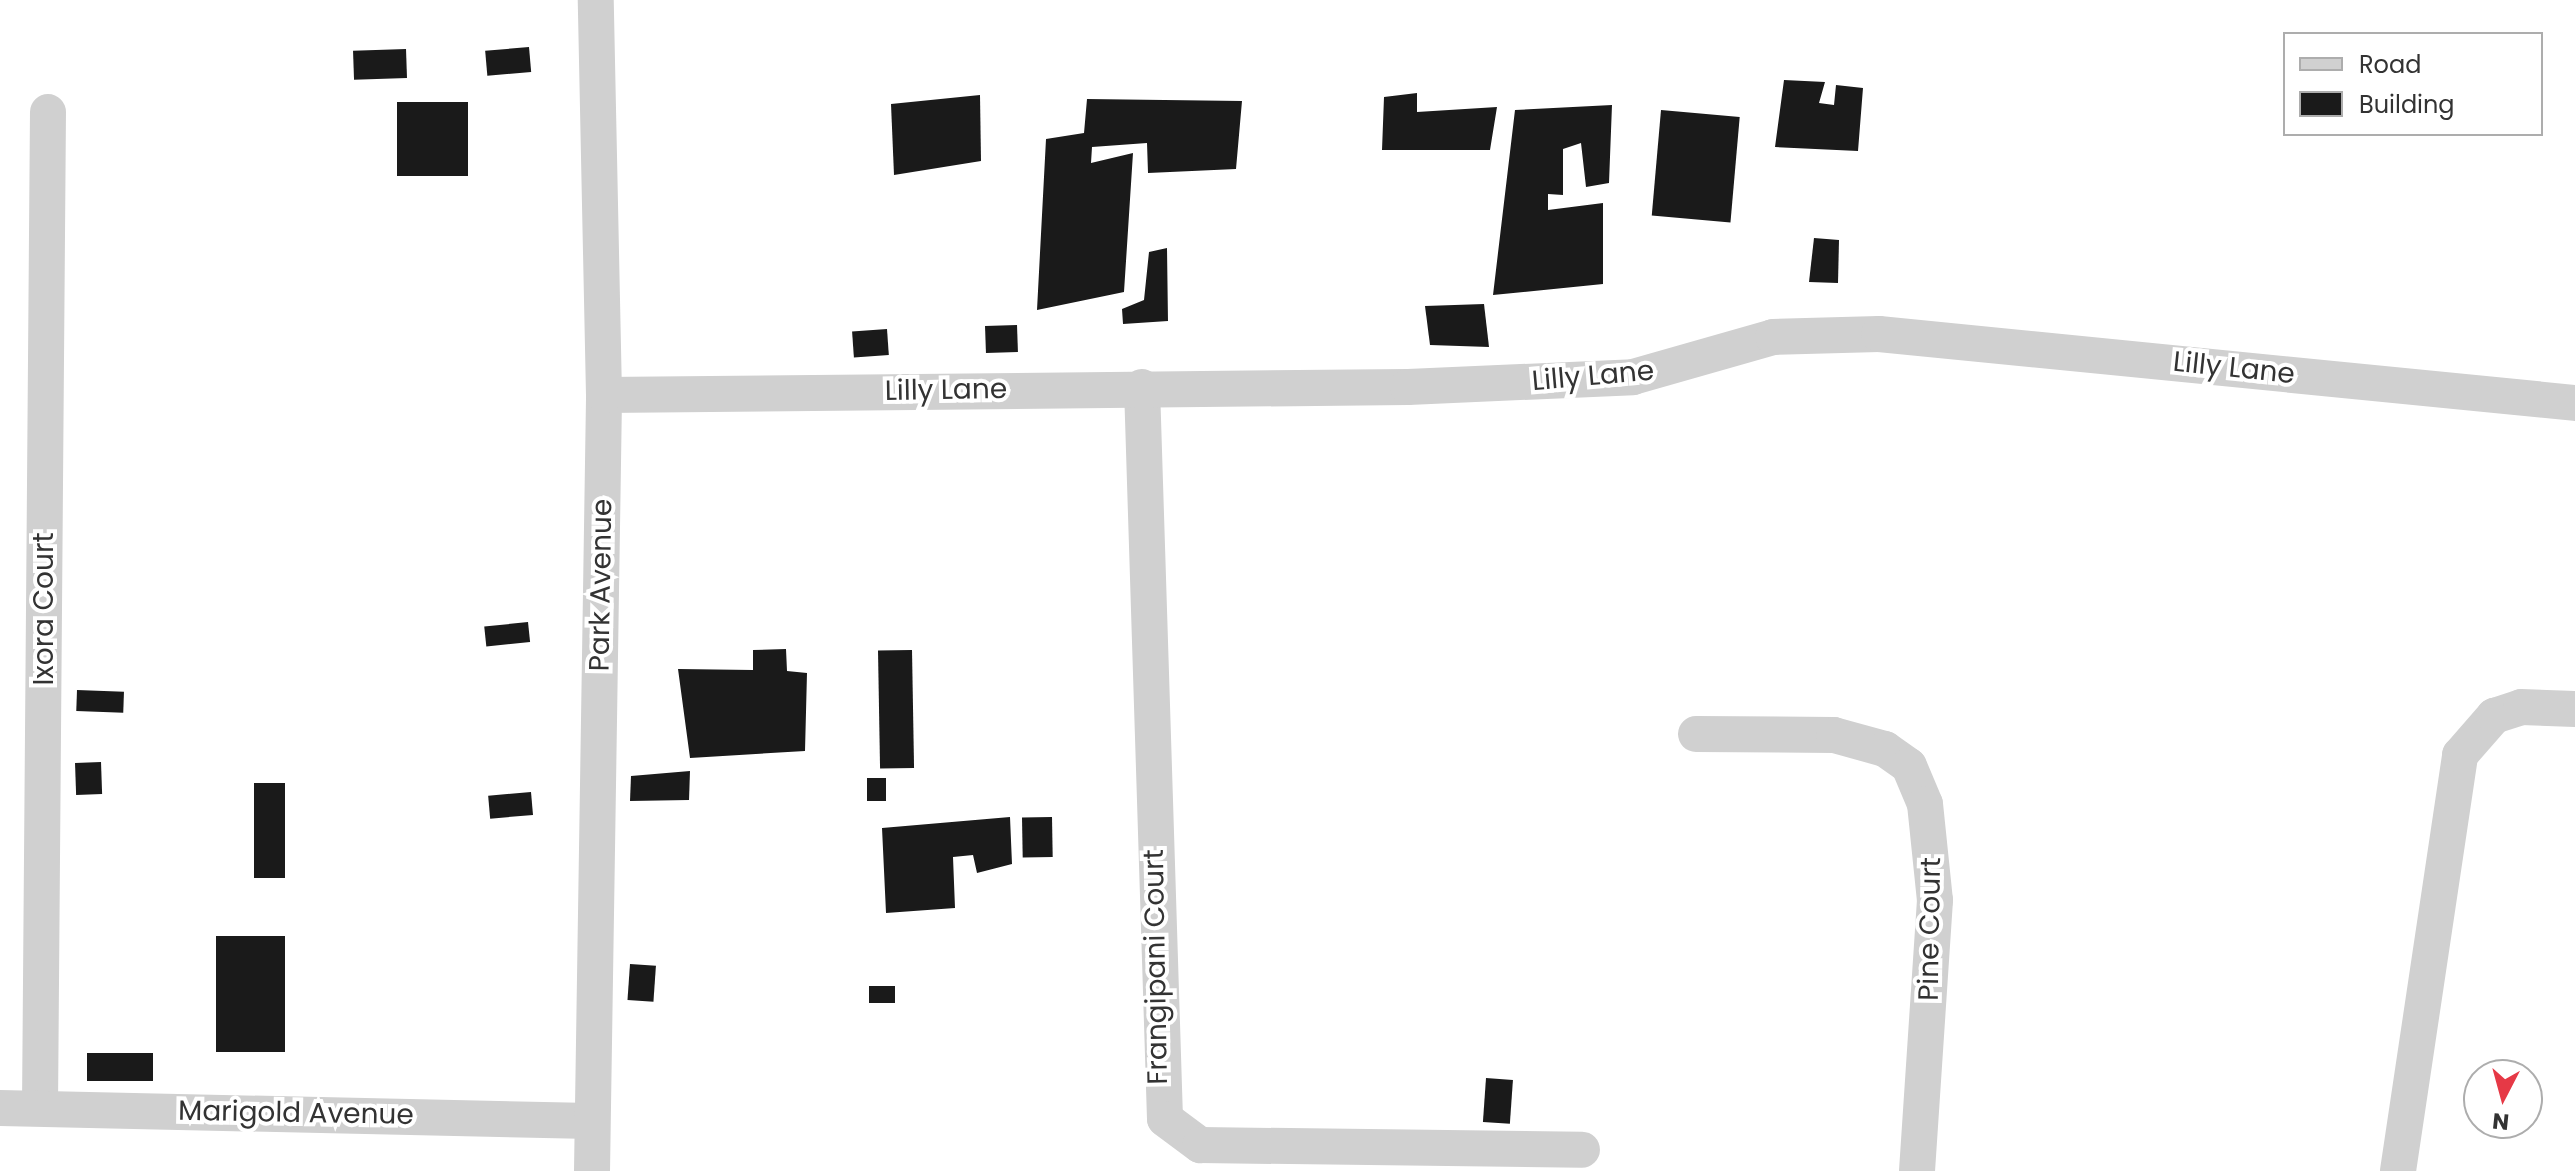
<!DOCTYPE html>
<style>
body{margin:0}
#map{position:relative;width:2575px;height:1171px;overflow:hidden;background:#fff;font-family:Poppins,sans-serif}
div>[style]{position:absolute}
.building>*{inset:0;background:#1a1a1a;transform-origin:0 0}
.street>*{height:36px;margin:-18px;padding:0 18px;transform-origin:18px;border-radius:18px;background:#d0d0d0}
span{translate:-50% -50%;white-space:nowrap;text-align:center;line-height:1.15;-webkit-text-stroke:8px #fff;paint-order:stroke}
.street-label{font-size:28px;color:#333}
.legend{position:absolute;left:2283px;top:32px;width:260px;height:104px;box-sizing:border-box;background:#fff;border:2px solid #adadad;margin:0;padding:10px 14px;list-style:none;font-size:24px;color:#333}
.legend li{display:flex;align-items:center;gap:16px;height:40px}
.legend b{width:40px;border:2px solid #adadad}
.north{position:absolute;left:2463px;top:1059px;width:80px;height:80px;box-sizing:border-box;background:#fff;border:2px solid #adadad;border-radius:50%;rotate:186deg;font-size:22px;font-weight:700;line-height:32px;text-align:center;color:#333}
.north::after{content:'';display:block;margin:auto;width:28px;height:36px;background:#e63946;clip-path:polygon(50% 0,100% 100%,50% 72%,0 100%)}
</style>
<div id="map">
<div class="building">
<div style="left:529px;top:47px;width:25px;height:44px;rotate:85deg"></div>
<div style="left:406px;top:49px;width:29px;height:53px;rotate:88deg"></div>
<div style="clip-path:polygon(1784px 80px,1825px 82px,1819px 103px,1834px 105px,1836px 85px,1863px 88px,1858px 151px,1775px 147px)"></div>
<div style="clip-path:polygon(1417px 93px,1417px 112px,1497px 107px,1490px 150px,1382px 150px,1384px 97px)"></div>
<div style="clip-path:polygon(980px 95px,981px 161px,894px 175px,891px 104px)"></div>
<div style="clip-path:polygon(1087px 99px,1242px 101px,1236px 169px,1148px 173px,1147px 143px,1092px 147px,1091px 163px,1133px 153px,1124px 292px,1037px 310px,1046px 139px,1084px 133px)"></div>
<div style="left:397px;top:102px;width:71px;height:74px"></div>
<div style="clip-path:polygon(1612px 105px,1609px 183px,1586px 187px,1581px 143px,1563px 149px,1563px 195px,1548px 194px,1548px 210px,1603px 203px,1603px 284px,1493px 295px,1515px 110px)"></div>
<div style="left:1661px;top:110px;width:79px;height:106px;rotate:5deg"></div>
<div style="clip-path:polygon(1814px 238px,1839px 240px,1838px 283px,1809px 282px)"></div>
<div style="clip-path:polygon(1167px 248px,1168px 321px,1123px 324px,1122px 309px,1144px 300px,1149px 252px)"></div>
<div style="clip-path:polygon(1484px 304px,1489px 347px,1430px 345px,1425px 306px)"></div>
<div style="left:1017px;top:325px;width:27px;height:32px;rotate:88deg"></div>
<div style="left:887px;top:329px;width:26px;height:35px;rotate:86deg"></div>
<div style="left:528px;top:622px;width:20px;height:44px;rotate:84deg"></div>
<div style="clip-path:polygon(786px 649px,787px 671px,807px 673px,805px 751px,690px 758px,678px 669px,753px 670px,753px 650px)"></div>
<div style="left:912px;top:650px;width:118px;height:34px;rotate:89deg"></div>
<div style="left:77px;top:690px;width:47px;height:21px;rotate:2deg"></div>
<div style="left:101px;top:762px;width:32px;height:26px;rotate:88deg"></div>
<div style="clip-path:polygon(690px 771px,689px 800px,630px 801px,631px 776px)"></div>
<div style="left:886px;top:778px;width:23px;height:19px;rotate:90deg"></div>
<div style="left:254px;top:783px;width:31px;height:95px"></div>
<div style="left:531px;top:792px;width:23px;height:43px;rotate:85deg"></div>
<div style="clip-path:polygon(1010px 817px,1012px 864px,977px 873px,973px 855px,953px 857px,955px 908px,886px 913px,882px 828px)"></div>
<div style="left:1052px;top:817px;width:40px;height:30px;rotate:89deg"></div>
<div style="left:216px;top:936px;width:69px;height:116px"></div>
<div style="left:630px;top:964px;width:26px;height:36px;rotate:4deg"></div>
<div style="left:869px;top:986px;width:26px;height:17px"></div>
<div style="left:153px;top:1053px;width:28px;height:66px;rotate:90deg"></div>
<div style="left:1486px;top:1078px;width:27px;height:44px;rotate:4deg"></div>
</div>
<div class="street">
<div style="left:1142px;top:387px;width:732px;rotate:88.2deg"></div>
<div style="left:1165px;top:1119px;width:44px;rotate:36.6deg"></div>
<div style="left:1200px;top:1145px;width:382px;rotate:0.7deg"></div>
<div style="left:604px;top:395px;width:804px;rotate:-0.57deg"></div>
<div style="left:1408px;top:387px;width:225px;rotate:-2.5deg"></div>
<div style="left:1633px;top:377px;width:146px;rotate:-15.9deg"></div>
<div style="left:1773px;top:337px;width:106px;rotate:-1.6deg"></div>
<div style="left:1879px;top:334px;width:699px;rotate:5.66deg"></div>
<div style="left:1696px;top:734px;width:138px;rotate:0.4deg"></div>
<div style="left:1834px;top:735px;width:53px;rotate:15.4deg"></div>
<div style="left:1885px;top:749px;width:29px;rotate:35deg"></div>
<div style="left:1909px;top:766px;width:41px;rotate:67.2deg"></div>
<div style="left:1925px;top:804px;width:97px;rotate:84.1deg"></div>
<div style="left:1935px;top:900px;width:272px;rotate:93.8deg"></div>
<div style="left:40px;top:1107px;width:995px;rotate:-89.54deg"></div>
<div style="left:0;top:1108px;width:592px;rotate:1.26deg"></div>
<div style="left:592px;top:1171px;width:776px;rotate:-89.11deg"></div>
<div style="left:604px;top:395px;width:395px;rotate:-91.2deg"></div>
<div style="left:2398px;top:1171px;width:421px;rotate:-81.5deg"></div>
<div style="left:2460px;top:755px;width:52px;rotate:-48.9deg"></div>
<div style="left:2494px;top:716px;width:28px;rotate:-18deg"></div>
<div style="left:2521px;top:707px;width:54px;rotate:2.1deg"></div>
</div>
<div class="street-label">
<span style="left:2234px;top:368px;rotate:6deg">Lilly Lane</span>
<span style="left:1593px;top:376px;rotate:-5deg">Lilly Lane</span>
<span style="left:946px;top:390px;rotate:-1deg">Lilly Lane</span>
<span style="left:601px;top:585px;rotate:-89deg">Park Avenue</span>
<span style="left:44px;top:609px;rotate:-90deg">Ixora Court</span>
<span style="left:1930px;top:929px;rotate:-89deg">Pine Court</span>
<span style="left:1156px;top:967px;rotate:-91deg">Frangipani Court</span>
<span style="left:296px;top:1113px;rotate:1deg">Marigold Avenue</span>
</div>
<ul class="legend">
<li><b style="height:10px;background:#d0d0d0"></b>Road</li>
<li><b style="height:22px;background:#1a1a1a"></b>Building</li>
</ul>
<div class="north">N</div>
</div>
